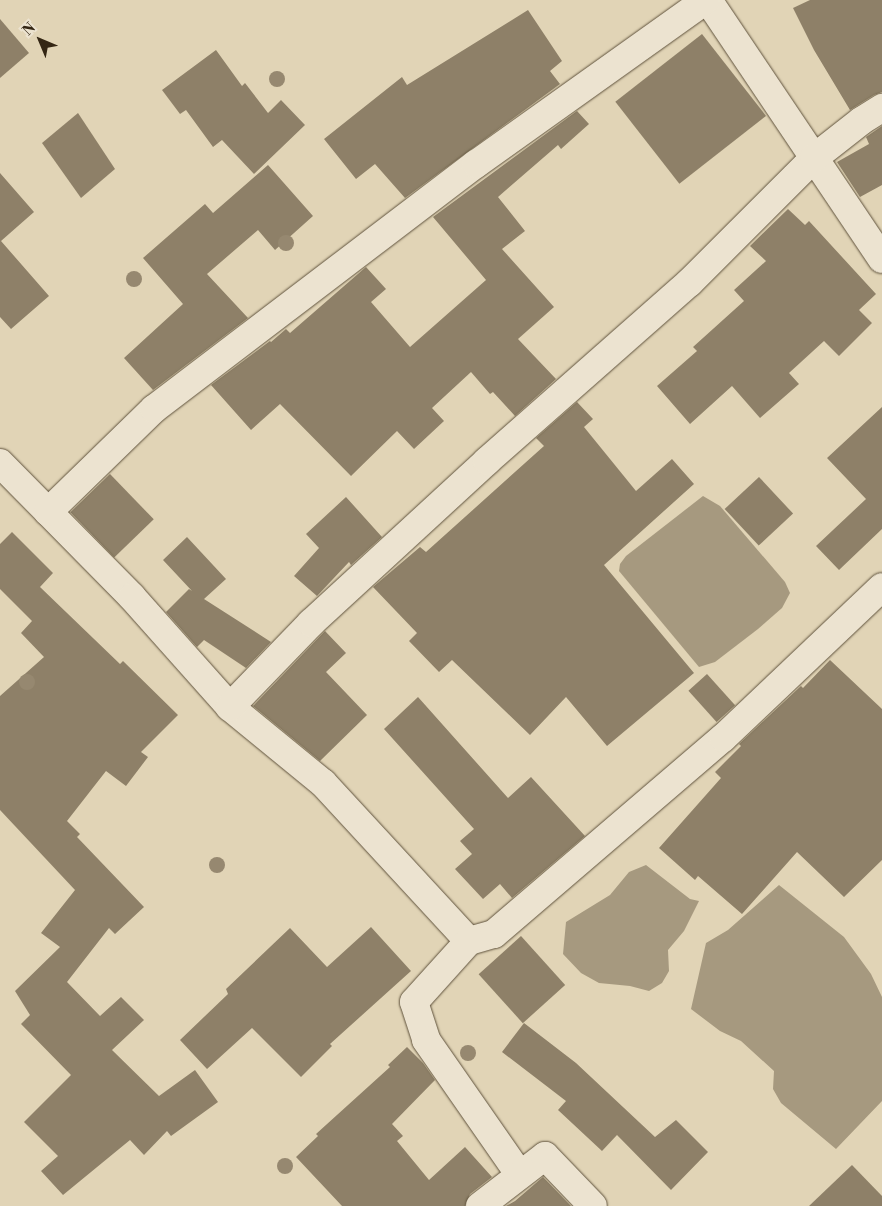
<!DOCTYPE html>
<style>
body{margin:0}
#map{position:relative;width:882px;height:1206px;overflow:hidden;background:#e1d4b6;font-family:"Libre Bodoni",serif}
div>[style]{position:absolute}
.water>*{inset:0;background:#a6997f}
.building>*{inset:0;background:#8e8068;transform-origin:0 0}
.roads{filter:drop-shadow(0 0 1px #5f523c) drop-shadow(0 0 1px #5f523c)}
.street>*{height:28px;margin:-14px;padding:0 14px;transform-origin:14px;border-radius:14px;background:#ece3d0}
.trees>*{width:16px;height:16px;margin:-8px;border-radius:50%;background:#968870}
span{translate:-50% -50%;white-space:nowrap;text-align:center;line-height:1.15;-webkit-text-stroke:4px #ece3d0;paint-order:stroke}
.north{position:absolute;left:15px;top:15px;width:50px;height:50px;-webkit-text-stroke:4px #ece3d0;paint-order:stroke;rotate:315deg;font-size:14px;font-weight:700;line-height:20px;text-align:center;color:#342614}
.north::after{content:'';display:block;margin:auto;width:18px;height:22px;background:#342614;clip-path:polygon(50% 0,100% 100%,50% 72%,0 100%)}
</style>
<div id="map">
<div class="water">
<div style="clip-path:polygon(703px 496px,720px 506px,785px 582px,790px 593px,782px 608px,758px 629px,715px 662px,699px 667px,619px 571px,620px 564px,626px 556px)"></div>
<div style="clip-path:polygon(646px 865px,690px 899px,699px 901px,684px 931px,668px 950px,669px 971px,662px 983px,649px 991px,630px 986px,599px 983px,581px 973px,563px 954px,566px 922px,610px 895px,629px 872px)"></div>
<div style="clip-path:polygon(779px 885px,844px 937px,871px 974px,882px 997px,882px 1101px,836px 1149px,781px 1103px,773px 1089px,774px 1071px,741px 1041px,720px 1031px,691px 1009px,706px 943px,728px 930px)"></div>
</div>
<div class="building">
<div style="clip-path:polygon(810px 0,882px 0,882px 92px,874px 95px,850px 110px,814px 50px,793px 8px)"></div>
<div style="clip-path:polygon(528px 10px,562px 61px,550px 71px,560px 84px,405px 198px,375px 164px,356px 179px,324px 139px,402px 77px,407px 85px)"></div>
<div style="clip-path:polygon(0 19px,29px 53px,0 78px)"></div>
<div style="left:702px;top:34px;width:104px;height:110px;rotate:52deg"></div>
<div style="clip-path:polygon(216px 50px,242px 86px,245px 83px,268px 113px,281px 100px,305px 125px,254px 174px,222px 140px,213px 147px,186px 110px,180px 114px,162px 90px)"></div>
<div style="clip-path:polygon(577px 111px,589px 124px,561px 149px,558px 145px,498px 197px,525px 231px,502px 249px,554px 307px,518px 339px,556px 379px,515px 416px,493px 392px,490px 394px,471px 372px,432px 408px,444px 421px,414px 449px,397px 431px,351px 476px,280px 404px,251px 430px,211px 385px,270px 341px,271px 342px,286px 329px,290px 333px,366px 267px,386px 289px,371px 302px,410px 347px,486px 280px,433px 217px)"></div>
<div style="clip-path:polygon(78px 113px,115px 169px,81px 198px,42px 143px)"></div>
<div style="clip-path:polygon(882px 126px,882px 185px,860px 197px,837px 162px,869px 144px,866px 137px)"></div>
<div style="clip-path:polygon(268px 165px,313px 216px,275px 250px,258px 230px,207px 274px,248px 318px,153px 390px,124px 358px,183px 304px,143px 258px,205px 204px,213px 213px)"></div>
<div style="clip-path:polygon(0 173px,34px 212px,1px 241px,49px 296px,11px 329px,0 317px)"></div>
<div style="clip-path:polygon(788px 209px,805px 225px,809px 221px,876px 294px,859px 310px,872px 323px,839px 356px,824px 341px,789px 373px,799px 384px,760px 418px,732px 386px,690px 424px,657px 386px,697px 351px,693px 347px,744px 301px,734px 290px,766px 261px,750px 246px)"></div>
<div style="clip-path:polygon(577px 402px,593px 419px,584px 427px,636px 491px,672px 459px,694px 484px,604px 565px,694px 673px,607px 746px,566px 697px,530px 735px,452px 660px,439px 672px,409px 641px,417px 633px,373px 587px,420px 547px,426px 552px,544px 446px,536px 438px)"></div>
<div style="clip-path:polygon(882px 407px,882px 529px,839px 570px,816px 546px,866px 499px,827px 458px)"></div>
<div style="left:110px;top:474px;width:63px;height:55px;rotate:46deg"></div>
<div style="left:759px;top:477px;width:50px;height:47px;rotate:47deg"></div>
<div style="clip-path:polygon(346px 497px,382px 537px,351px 565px,349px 562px,317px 596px,294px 576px,319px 548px,306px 534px)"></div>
<div style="clip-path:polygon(12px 532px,53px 573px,40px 587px,120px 664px,123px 661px,178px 715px,141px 752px,148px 757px,126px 786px,106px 771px,67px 821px,80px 834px,77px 837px,144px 907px,115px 934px,109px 928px,67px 982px,100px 1016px,121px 997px,144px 1020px,112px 1050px,159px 1096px,195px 1070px,218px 1102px,171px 1136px,167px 1131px,144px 1155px,130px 1140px,63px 1195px,41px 1171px,58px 1156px,24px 1122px,71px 1075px,21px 1024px,30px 1015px,15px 991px,60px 947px,41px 933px,75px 890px,0 810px,0 696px,44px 657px,21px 633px,32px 621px,0 589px,0 544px)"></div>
<div style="clip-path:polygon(187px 537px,226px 579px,204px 599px,271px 642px,246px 668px,204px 640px,197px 647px,166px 612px,189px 589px,192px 591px,163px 560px)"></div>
<div style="clip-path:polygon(325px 631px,346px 653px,326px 672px,367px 715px,320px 761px,253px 706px)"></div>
<div style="clip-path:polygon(830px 660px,882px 709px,882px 860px,844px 897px,797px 852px,742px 914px,698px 876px,695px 880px,659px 848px,721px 778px,715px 772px,741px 746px,739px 744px,801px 686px,803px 688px)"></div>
<div style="left:707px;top:674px;width:42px;height:25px;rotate:48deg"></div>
<div style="clip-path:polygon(418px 697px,508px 798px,531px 777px,585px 836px,512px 898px,500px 884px,483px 899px,455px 869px,472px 854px,460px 841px,474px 829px,384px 729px)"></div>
<div style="clip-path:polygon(371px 927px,411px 971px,330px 1044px,332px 1046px,301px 1077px,252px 1028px,207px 1069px,180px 1040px,228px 994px,226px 989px,290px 928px,327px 967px)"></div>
<div style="left:521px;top:936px;width:66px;height:57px;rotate:48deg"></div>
<div style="clip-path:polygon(524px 1023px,576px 1063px,655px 1137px,676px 1120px,708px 1152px,671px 1190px,617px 1135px,602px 1151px,558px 1110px,566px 1101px,502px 1052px)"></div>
<div style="clip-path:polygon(407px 1047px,423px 1063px,435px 1080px,392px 1124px,403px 1136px,397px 1141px,429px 1180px,465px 1147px,492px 1177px,470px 1194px,465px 1206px,342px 1206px,296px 1157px,318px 1136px,316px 1134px,390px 1067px,388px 1065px)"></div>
<div style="clip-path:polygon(852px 1165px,882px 1196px,882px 1206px,809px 1206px)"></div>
<div style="clip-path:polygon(543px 1177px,571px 1206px,506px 1206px,515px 1201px)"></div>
</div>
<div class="roads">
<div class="street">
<div style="left:708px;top:0;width:312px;rotate:56.1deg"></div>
<div style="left:0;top:463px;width:188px;rotate:45.4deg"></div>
<div style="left:132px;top:597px;width:147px;rotate:48.3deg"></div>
<div style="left:230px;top:707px;width:120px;rotate:39.3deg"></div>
<div style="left:323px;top:783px;width:215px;rotate:47.3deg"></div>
<div style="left:469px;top:941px;width:26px;rotate:-16deg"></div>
<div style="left:494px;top:934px;width:301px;rotate:-40.6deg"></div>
<div style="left:723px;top:738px;width:219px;rotate:-43.5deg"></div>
<div style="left:48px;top:512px;width:148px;rotate:-44.2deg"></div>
<div style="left:154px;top:409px;width:405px;rotate:-37.3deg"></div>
<div style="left:476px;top:164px;width:282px;rotate:-35.5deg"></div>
<div style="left:230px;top:707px;width:117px;rotate:-46deg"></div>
<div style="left:311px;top:623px;width:239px;rotate:-42.6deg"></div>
<div style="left:487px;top:461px;width:269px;rotate:-41.4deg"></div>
<div style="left:689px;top:283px;width:177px;rotate:-45deg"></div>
<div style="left:814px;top:158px;width:60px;rotate:-38.2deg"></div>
<div style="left:861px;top:121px;width:25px;rotate:-32deg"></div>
<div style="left:469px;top:941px;width:82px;rotate:132deg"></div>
<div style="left:414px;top:1002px;width:40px;rotate:72deg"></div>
<div style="left:426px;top:1040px;width:163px;rotate:55.2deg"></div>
<div style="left:480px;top:1206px;width:82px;rotate:-37.6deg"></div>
<div style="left:545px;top:1156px;width:69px;rotate:46.2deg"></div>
</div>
</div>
<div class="trees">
<div style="left:277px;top:79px"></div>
<div style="left:286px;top:243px"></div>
<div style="left:134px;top:279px"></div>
<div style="left:27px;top:682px"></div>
<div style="left:217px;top:865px"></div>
<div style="left:468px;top:1053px"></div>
<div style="left:285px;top:1166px"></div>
</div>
<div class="north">N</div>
</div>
